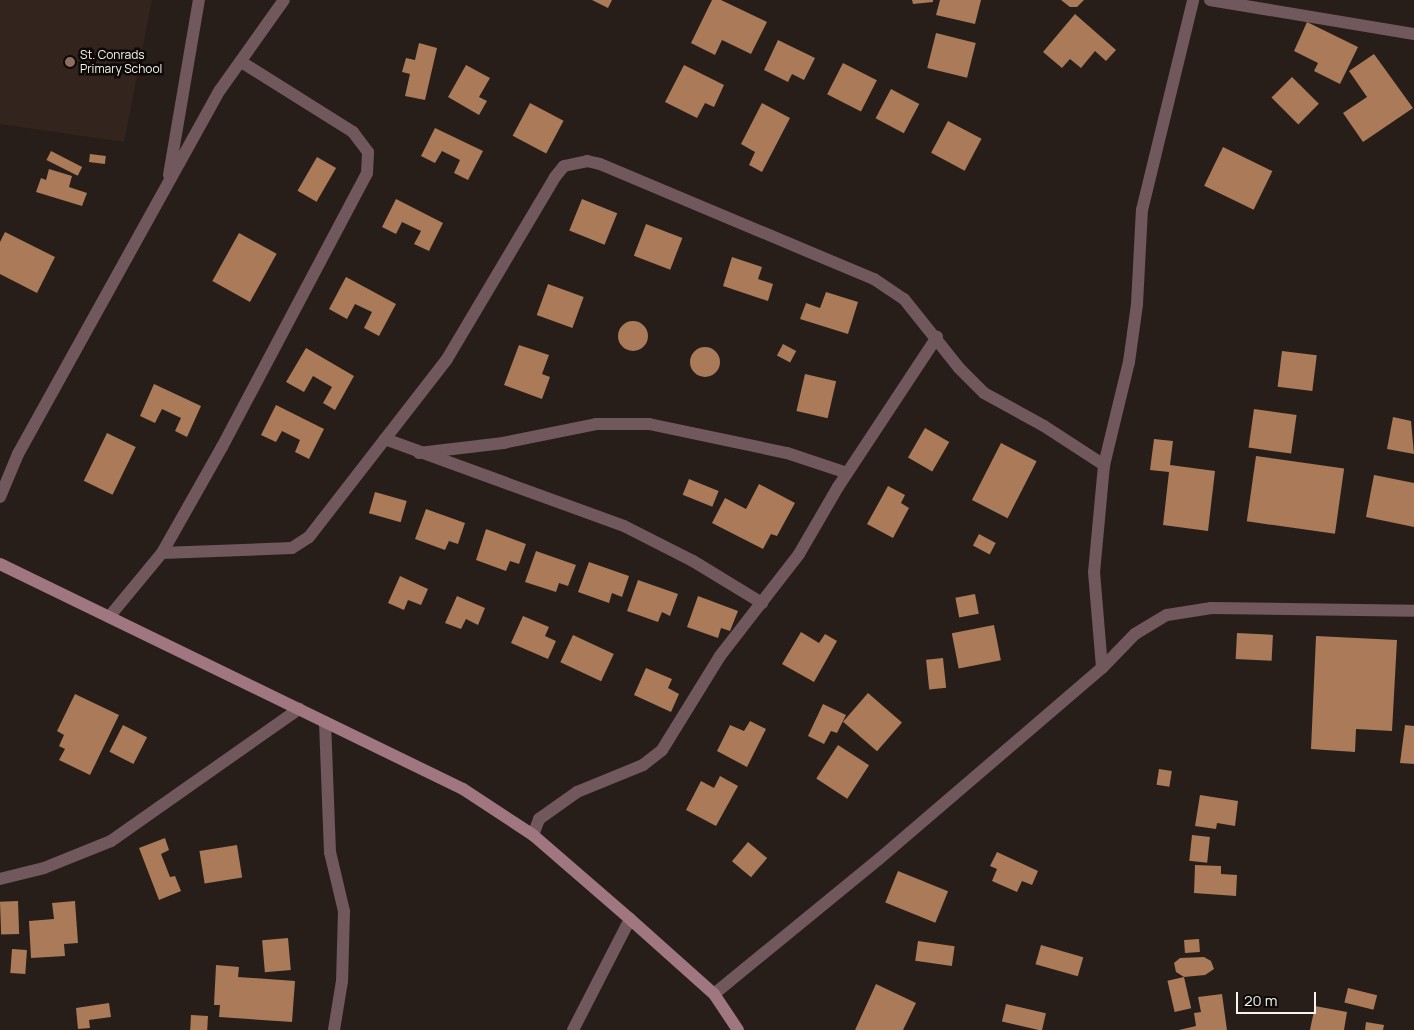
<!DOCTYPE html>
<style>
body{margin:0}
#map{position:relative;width:1414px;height:1030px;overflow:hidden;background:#271e19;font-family:Manrope,sans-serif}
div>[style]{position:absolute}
.built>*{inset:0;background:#33241d}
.building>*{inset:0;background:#ab7a58;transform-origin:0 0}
.round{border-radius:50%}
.minor>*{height:12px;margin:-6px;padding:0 6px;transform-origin:6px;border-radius:6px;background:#71585d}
.tertiary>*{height:12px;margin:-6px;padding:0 6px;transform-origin:6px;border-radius:6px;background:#71585d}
.secondary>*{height:12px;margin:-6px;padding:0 6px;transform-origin:6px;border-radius:6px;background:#a07780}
.dots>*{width:14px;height:14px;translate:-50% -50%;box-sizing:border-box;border:2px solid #0d0907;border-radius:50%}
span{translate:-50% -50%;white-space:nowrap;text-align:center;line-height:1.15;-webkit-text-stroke:5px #0d0907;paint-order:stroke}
.poi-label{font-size:12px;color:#f9f3f0}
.left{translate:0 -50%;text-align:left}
.scale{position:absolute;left:1236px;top:992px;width:80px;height:22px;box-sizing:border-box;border:2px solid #f9f3f0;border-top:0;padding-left:6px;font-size:15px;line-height:18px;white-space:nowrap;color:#f9f3f0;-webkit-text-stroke:4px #0d0907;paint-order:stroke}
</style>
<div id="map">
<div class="built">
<div style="clip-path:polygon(0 0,152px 0,124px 142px,0 124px)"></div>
</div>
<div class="building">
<div style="clip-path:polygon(592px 0,612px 0,608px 8px)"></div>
<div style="clip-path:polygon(712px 0,721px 0,767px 22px,751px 54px,722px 40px,715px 55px,691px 43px)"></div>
<div style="clip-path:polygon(912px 0,933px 0,933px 2px,913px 4px)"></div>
<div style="clip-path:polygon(940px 0,981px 0,975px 24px,936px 15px)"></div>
<div style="clip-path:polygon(1061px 0,1084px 0,1077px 7px,1070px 7px)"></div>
<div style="clip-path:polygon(1075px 14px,1116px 50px,1106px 61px,1095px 51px,1081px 68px,1070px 59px,1062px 68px,1043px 52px)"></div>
<div style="clip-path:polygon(1307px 22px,1358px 47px,1340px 84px,1314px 71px,1318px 63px,1294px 51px)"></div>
<div style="left:936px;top:33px;width:41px;height:36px;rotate:14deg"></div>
<div style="clip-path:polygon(778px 40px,815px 58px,804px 80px,792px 74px,788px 82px,764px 70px)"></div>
<div style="clip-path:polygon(419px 43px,437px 48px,425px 100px,405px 96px,410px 74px,402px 72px,406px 58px,415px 60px)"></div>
<div style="clip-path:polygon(1374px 54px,1413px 108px,1363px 142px,1343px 113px,1367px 97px,1349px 71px)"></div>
<div style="left:843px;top:63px;width:38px;height:35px;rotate:27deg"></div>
<div style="clip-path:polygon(466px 65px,490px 78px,479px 97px,487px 101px,479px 115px,448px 97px)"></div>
<div style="clip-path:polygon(684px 65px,724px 85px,714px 107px,705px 103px,697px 118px,665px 102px)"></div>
<div style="left:1292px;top:77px;width:38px;height:29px;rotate:45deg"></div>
<div style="left:891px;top:89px;width:32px;height:33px;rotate:28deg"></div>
<div style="left:530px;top:103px;width:38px;height:37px;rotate:28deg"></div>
<div style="clip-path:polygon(762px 103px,790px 118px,762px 172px,749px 165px,755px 152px,741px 144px)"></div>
<div style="left:948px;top:121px;width:38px;height:36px;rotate:28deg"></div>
<div style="clip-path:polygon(435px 128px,483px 151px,468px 180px,454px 173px,460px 160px,442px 151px,435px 163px,421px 156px)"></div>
<div style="left:1223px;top:147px;width:55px;height:43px;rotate:26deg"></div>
<div style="left:51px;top:151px;width:35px;height:10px;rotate:27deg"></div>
<div style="left:90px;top:154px;width:16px;height:8px;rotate:7deg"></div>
<div style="left:317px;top:157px;width:22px;height:39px;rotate:30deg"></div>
<div style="clip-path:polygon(49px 169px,72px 176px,69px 187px,87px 193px,82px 206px,36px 192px,41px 178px,46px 180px)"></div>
<div style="clip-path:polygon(396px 199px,443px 223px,429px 251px,414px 244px,421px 231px,402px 222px,396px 234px,382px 227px)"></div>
<div style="left:582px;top:199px;width:38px;height:34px;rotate:22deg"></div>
<div style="left:646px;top:224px;width:39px;height:34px;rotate:21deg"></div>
<div style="clip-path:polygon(5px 232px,55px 257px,37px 293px,0 274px,0 242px)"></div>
<div style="left:239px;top:233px;width:43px;height:55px;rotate:29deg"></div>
<div style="clip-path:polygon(732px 257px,762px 267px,758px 279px,773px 284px,768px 301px,723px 286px)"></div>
<div style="clip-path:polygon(346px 277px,396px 304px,379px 336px,364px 328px,372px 312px,355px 304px,347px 319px,329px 309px)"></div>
<div style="left:548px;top:284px;width:38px;height:33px;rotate:20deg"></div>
<div style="clip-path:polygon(826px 292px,858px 302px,848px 334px,800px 319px,806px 303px,820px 308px)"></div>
<div class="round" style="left:618px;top:321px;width:30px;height:30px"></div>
<div style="left:783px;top:344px;width:15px;height:13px;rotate:28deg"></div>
<div style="clip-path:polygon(519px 345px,549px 355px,542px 374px,550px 377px,542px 399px,504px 385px)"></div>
<div class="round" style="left:690px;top:347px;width:30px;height:30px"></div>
<div style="clip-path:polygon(306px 348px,354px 376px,335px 410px,323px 403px,332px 387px,313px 376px,304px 392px,286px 382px)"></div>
<div style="left:1282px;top:351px;width:35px;height:36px;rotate:7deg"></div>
<div style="left:805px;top:374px;width:32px;height:38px;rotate:13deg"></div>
<div style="clip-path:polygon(154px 384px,201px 406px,187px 437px,175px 431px,181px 418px,162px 409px,155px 423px,140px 416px)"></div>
<div style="clip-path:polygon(276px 405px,324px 429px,309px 459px,295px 452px,300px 440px,282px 431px,276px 442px,261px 435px)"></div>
<div style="left:1254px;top:409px;width:43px;height:39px;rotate:8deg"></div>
<div style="clip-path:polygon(1393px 417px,1411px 421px,1414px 454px,1387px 449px)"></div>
<div style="left:925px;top:428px;width:28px;height:34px;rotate:30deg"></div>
<div style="left:107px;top:433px;width:32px;height:53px;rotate:26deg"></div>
<div style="clip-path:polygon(1154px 439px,1173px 441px,1170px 465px,1215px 471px,1208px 531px,1163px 525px,1169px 472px,1150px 470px)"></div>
<div style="left:1001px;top:443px;width:40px;height:64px;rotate:27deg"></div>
<div style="left:1256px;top:456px;width:89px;height:66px;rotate:8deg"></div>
<div style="clip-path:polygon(1374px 475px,1414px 483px,1414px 527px,1366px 517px)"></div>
<div style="left:689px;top:479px;width:32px;height:17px;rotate:22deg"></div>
<div style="clip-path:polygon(759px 484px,795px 503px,777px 536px,771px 534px,763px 549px,712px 523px,725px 498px,746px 509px)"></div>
<div style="clip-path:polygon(888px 486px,905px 495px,901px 503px,909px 508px,893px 538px,867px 524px)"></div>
<div style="left:375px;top:492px;width:33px;height:22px;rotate:16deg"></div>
<div style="clip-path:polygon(426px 509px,465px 523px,458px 544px,449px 541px,445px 550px,415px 539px)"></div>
<div style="clip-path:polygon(486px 529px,526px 544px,519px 564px,510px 561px,506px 571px,476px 560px)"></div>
<div style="left:979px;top:534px;width:19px;height:13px;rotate:28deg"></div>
<div style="clip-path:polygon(536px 551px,576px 565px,568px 586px,559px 583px,556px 592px,525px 582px)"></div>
<div style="clip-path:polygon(589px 562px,629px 576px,622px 597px,612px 593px,609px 603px,578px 592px)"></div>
<div style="clip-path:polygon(400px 576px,428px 589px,421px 605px,408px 600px,404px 610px,388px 603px)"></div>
<div style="clip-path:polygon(638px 580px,678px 594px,670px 616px,662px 612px,658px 622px,627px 611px)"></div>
<div style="left:975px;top:594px;width:20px;height:20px;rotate:79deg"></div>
<div style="clip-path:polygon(457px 596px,485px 608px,478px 625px,466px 619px,461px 629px,445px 623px)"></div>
<div style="clip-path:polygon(698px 596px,738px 611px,730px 631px,721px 628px,718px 638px,687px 627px)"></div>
<div style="clip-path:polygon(523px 616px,549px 627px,545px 636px,556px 641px,548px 659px,511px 643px)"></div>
<div style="left:994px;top:625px;width:36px;height:43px;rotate:79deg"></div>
<div style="clip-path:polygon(801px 632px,819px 643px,825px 634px,837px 641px,814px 682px,782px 664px)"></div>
<div style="left:1237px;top:633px;width:36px;height:26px;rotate:3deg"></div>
<div style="left:573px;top:635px;width:45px;height:30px;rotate:25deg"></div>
<div style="clip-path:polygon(1316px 636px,1397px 640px,1392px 731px,1356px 729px,1355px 752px,1311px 749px)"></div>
<div style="left:943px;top:658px;width:30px;height:17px;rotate:84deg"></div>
<div style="clip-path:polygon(646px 668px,672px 679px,668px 688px,679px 694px,671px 712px,634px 695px)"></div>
<div style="left:868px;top:693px;width:45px;height:38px;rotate:41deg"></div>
<div style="clip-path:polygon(75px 694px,119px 715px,90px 775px,59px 760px,65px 749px,59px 746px,64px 735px,57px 731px)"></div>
<div style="clip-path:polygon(823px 704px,846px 715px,837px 733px,831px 731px,824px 744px,808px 736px)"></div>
<div style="clip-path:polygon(750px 721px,766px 729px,747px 767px,717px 751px,730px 725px,744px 731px)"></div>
<div style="left:123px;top:725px;width:27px;height:30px;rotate:27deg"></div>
<div style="clip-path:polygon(1405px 725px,1414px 726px,1414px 764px,1400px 763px)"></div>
<div style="left:838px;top:745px;width:37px;height:40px;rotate:33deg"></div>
<div style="left:1159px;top:769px;width:13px;height:16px;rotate:9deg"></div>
<div style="clip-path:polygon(720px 776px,738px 786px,716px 826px,686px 810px,701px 781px,714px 788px)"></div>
<div style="clip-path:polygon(1200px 795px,1238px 801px,1235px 826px,1217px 823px,1216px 829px,1195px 826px)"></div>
<div style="left:1192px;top:835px;width:18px;height:26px;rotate:6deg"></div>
<div style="clip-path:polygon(165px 838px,169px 850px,161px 854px,170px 877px,175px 876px,181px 891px,159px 900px,139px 848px)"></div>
<div style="left:748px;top:842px;width:25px;height:25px;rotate:40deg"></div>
<div style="left:237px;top:845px;width:33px;height:38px;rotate:81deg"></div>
<div style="clip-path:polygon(997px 852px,1038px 871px,1032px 885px,1022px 881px,1017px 892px,992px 881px,997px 869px,990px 866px)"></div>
<div style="clip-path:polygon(1195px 865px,1221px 866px,1221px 874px,1237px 875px,1236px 896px,1194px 893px)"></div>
<div style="left:898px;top:871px;width:54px;height:34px;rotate:22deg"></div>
<div style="left:18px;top:901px;width:33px;height:18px;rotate:88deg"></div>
<div style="clip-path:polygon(75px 901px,78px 943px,64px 944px,65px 956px,31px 958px,29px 921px,54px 919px,52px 903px)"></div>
<div style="left:288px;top:938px;width:32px;height:26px;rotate:85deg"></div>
<div style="left:1199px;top:939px;width:13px;height:15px;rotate:86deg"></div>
<div style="left:918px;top:941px;width:37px;height:20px;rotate:8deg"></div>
<div style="left:1041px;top:945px;width:44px;height:20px;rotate:16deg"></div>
<div style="left:12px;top:949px;width:15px;height:24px;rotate:4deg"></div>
<div style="clip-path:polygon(1204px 957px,1211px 961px,1214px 969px,1205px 975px,1184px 977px,1176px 972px,1174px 963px,1180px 958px)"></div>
<div style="clip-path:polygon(216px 965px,239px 967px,238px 977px,295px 981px,292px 1022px,219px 1017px,220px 1005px,214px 1005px)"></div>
<div style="left:1184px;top:977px;width:32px;height:17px;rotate:77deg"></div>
<div style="clip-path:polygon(876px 984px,916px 1003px,903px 1030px,855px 1030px)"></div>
<div style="left:1348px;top:988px;width:30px;height:15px;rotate:14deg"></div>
<div style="clip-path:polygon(1222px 994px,1227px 1030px,1179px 1030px,1196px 1026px,1194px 1013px,1201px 1012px,1198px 997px)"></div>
<div style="clip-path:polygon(109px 1003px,111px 1017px,89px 1020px,90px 1028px,78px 1029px,76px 1008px)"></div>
<div style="left:1006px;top:1004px;width:41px;height:18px;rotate:13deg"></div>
<div style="clip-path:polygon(1315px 1006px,1347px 1012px,1344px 1030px,1310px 1030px)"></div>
<div style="left:191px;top:1015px;width:17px;height:15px;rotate:3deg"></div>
<div style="clip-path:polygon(1366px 1022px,1384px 1025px,1383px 1030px,1365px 1030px)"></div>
</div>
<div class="minor">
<div style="left:1210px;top:0;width:207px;rotate:9.5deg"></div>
<div style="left:169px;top:175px;width:178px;rotate:-80.3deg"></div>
<div style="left:385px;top:439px;width:254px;rotate:20deg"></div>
<div style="left:624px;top:526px;width:77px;rotate:26.9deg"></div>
<div style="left:693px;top:561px;width:81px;rotate:31.3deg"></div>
<div style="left:419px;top:453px;width:85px;rotate:-6.8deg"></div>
<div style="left:503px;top:443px;width:95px;rotate:-11.5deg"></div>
<div style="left:596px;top:424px;width:53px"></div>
<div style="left:649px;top:424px;width:141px;rotate:11.9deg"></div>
<div style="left:787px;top:453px;width:63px;rotate:18.4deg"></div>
<div style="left:1104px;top:465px;width:106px;rotate:-76.4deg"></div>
<div style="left:1129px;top:362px;width:59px;rotate:-82.1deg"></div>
<div style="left:1137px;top:304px;width:94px;rotate:-87deg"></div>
<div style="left:1142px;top:210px;width:216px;rotate:-76.3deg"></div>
<div style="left:0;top:497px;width:47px;rotate:-67.3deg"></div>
<div style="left:18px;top:454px;width:416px;rotate:-61deg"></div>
<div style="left:220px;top:90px;width:110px;rotate:-54.6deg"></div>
<div style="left:162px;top:553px;width:130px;rotate:-2.2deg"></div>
<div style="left:292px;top:548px;width:20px;rotate:-33deg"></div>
<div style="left:309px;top:537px;width:225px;rotate:-52.2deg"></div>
<div style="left:447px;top:359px;width:212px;rotate:-59.3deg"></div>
<div style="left:555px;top:177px;width:14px;rotate:-51deg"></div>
<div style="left:564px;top:166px;width:24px;rotate:-12deg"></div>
<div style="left:587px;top:161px;width:13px;rotate:13deg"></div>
<div style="left:600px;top:164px;width:297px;rotate:22.8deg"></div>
<div style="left:874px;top:279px;width:36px;rotate:34deg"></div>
<div style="left:904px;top:299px;width:88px;rotate:51.4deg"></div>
<div style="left:959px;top:368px;width:35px;rotate:45deg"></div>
<div style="left:984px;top:393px;width:68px;rotate:28.8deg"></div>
<div style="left:1044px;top:426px;width:72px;rotate:33deg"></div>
<div style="left:1104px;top:465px;width:107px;rotate:95.3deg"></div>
<div style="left:1094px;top:572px;width:96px;rotate:85.2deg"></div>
<div style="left:109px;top:617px;width:83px;rotate:-50.4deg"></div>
<div style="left:162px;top:553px;width:122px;rotate:-60.5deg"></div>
<div style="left:222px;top:447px;width:310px;rotate:-62.1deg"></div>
<div style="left:367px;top:173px;width:21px;rotate:-87deg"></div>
<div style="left:368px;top:152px;width:25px;rotate:-127deg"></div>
<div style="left:353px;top:132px;width:133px;rotate:-147.9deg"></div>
<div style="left:325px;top:722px;width:130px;rotate:87.8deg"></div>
<div style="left:330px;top:852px;width:61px;rotate:76.7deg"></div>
<div style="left:344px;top:911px;width:70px;rotate:91.6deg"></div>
<div style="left:342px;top:981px;width:50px;rotate:99.3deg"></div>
<div style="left:533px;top:835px;width:17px;rotate:-69deg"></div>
<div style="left:539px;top:819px;width:47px;rotate:-35.4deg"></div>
<div style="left:577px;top:792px;width:71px;rotate:-22.2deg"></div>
<div style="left:643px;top:765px;width:24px;rotate:-38deg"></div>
<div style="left:662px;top:750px;width:110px;rotate:-58.3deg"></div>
<div style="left:720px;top:656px;width:129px;rotate:-52.2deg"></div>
<div style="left:799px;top:554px;width:78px;rotate:-59.8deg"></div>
<div style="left:838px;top:487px;width:180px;rotate:-56.6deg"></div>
<div style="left:0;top:879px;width:45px;rotate:-14deg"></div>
<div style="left:44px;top:868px;width:72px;rotate:-21.9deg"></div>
<div style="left:111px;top:841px;width:230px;rotate:-35.1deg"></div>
<div style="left:573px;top:1030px;width:125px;rotate:-62.8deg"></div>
</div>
<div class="tertiary">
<div style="left:714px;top:994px;width:213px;rotate:-39.3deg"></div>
<div style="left:879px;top:859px;width:294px;rotate:-40.6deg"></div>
<div style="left:1102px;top:668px;width:47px;rotate:-45.9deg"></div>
<div style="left:1135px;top:634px;width:37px;rotate:-31deg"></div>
<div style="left:1167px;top:615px;width:45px;rotate:-9deg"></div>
<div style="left:1211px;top:608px;width:203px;rotate:0.8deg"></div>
</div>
<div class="secondary">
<div style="left:0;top:564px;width:515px;rotate:25.92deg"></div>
<div style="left:463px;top:789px;width:84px;rotate:33.3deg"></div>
<div style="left:533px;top:835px;width:128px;rotate:40.9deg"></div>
<div style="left:630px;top:919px;width:113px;rotate:41.8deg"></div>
<div style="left:714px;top:994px;width:43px;rotate:56.3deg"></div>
</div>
<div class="dots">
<div style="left:70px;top:62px;background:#8d6e63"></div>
</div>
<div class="poi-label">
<span class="left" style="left:80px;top:62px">St. Conrads<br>Primary School</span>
</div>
<div class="scale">20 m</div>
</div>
